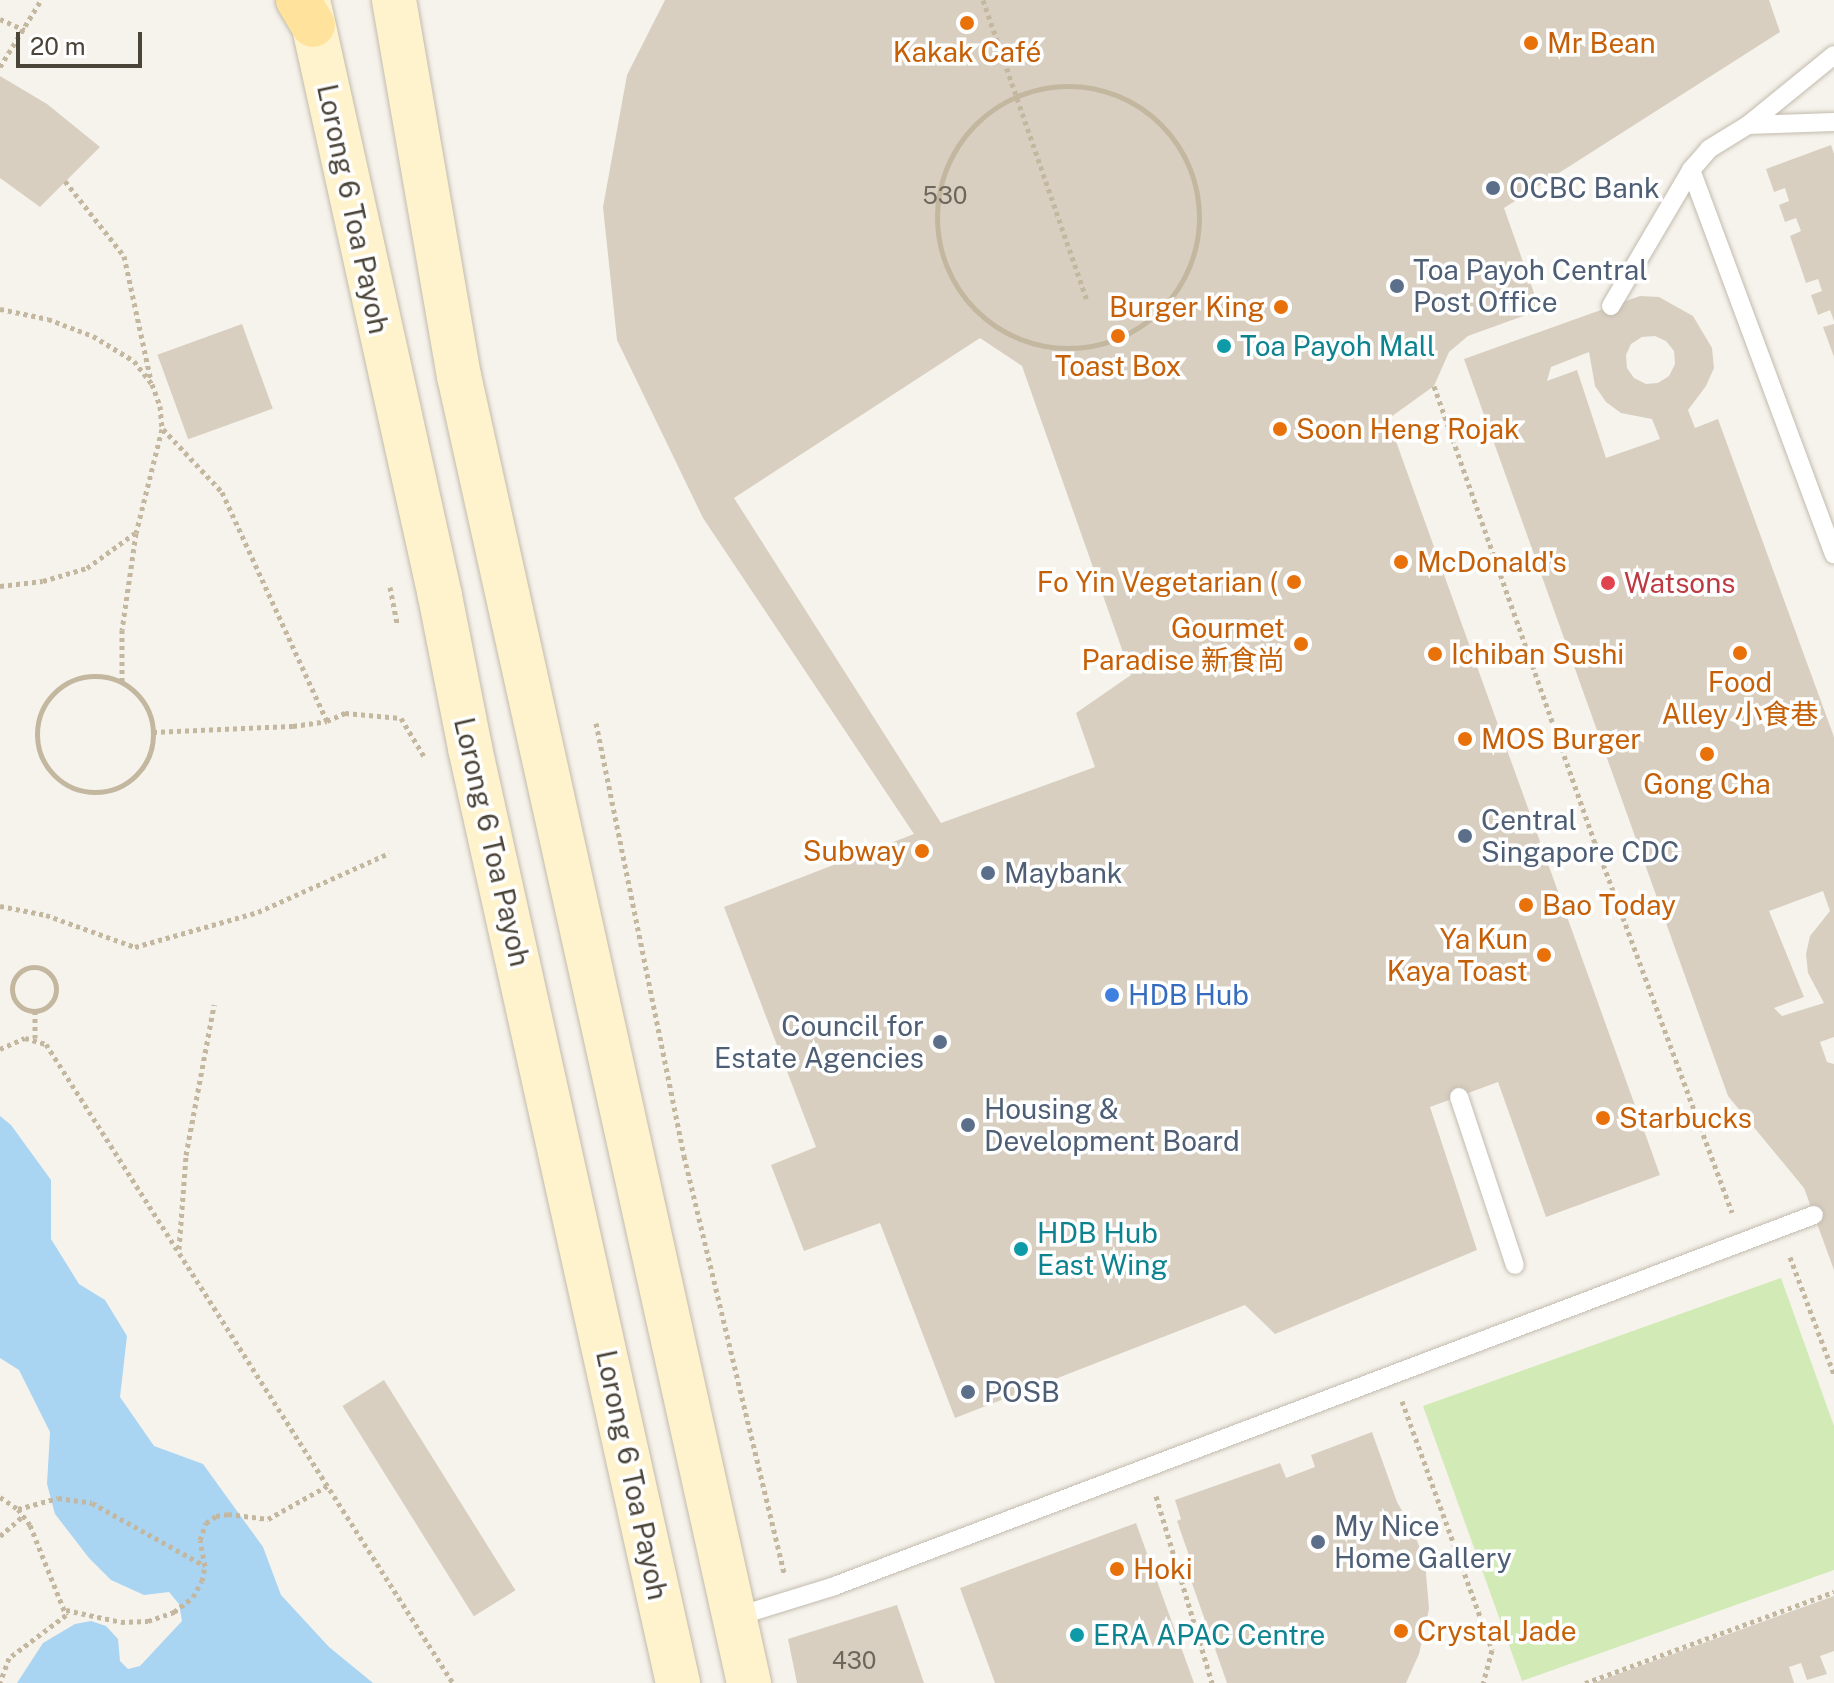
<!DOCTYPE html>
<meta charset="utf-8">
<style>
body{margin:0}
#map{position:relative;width:1834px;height:1683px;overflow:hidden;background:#f6f3ec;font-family:"Public Sans","Noto Sans SC",sans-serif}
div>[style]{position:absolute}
.green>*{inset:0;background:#d2eab5}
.water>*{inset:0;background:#a9d4f2}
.building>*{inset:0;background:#d8cfc1;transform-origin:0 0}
.path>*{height:5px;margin-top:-2.5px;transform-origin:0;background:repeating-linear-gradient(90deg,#c4b79f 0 4px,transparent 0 8px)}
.path>.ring{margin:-2.5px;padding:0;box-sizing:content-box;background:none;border:5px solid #c4b79f;border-radius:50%}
.roads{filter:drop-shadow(0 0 2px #c2bbae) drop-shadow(0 0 2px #c2bbae)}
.service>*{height:18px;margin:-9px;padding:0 9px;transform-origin:9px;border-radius:9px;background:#fff}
.secondary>*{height:44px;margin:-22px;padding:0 22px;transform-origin:22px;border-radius:22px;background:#fff3cd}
.primary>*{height:44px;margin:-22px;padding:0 22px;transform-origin:22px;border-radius:22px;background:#ffe39c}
.dots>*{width:22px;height:22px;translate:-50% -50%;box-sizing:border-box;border:4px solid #fff;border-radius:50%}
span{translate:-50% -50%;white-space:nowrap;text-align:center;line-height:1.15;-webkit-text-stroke:7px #fff;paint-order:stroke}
.number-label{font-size:24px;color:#6e675b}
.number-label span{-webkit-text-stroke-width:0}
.food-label{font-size:28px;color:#c56008}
.left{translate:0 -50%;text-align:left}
.right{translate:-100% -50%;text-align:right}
.service-label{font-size:28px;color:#4e5e75}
.street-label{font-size:28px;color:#4b4439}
.culture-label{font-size:28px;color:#0d838f}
.health-label{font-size:28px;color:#be3a42}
.shop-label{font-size:28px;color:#366cbe}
.scale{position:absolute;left:16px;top:32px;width:126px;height:36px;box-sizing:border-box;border:4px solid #4b4439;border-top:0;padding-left:10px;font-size:24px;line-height:28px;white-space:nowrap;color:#4b4439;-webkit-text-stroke:6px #fff;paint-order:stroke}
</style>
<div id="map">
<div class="green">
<div style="clip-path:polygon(1781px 1278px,1834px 1426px,1834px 1570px,1522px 1681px,1423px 1406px)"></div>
</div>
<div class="water">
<div style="clip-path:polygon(0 1116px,11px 1125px,51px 1180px,51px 1239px,79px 1284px,105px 1300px,127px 1336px,120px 1397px,154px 1446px,203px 1464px,263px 1547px,281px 1595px,329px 1647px,373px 1683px,17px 1683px,43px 1643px,75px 1624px,91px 1621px,106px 1626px,118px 1639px,120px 1661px,128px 1669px,140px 1666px,182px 1621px,179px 1604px,169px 1592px,144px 1595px,111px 1580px,89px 1558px,55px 1514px,47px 1484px,50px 1432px,19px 1370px,0 1358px)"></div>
</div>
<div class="building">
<div style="clip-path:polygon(evenodd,665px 0,1769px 0,1780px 32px,1504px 208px,1540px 310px,1468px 336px,1449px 352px,1434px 386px,1388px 419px,1660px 1175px,1546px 1217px,1498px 1082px,1430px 1107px,1477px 1250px,1275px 1334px,1245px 1305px,955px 1418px,880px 1223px,804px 1251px,771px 1165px,816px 1147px,724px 907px,914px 834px,703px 518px,617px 340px,603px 207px,627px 75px,665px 0,980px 338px,1022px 366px,1131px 675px,1076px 713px,1095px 767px,941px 823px,734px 498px,980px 338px)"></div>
<div style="clip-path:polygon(0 76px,47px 104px,100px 147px,40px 207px,0 178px)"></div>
<div style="clip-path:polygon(1831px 145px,1834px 154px,1834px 321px,1830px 310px,1818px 315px,1811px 295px,1822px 291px,1818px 279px,1806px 283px,1790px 236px,1801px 231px,1796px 218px,1785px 222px,1779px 205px,1789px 201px,1785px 188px,1774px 192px,1766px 169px)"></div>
<div style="clip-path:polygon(evenodd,1640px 296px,1659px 297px,1693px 316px,1712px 348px,1714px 368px,1706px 386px,1688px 410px,1695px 428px,1718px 419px,1834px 737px,1834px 1037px,1820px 1042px,1827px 1062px,1834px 1064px,1834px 1270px,1804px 1188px,1728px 1096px,1464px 359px,1640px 296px,1655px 336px,1666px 341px,1674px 351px,1675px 364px,1669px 376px,1658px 383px,1646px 384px,1634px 378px,1627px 368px,1626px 355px,1631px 344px,1642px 337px,1655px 336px,1640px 296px,1589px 352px,1595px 386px,1606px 402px,1621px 413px,1652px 419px,1660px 439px,1606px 458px,1577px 370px,1547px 381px,1551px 367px,1589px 352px,1640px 296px,1823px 891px,1830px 911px,1810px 936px,1806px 954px,1808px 973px,1824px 1003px,1782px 1016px,1774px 1008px,1804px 997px,1769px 911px,1823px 891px)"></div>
<div style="left:242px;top:324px;width:90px;height:90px;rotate:70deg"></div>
<div style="clip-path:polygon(1834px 324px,1834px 357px,1823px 327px)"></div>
<div style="left:384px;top:1380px;width:248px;height:49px;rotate:58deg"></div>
<div style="clip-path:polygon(1372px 1432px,1397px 1502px,1413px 1530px,1425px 1562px,1429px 1609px,1419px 1654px,1406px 1683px,1227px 1683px,1187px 1569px,1193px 1567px,1177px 1521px,1181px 1519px,1175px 1500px,1280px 1463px,1286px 1478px,1315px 1467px,1311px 1455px)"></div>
<div style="clip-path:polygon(1136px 1523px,1194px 1683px,995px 1683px,960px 1588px)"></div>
<div style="clip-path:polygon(1834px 1596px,1834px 1651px,1820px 1656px,1827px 1674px,1807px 1680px,1801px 1663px,1789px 1667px,1794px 1683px,1593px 1683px)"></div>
<div style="clip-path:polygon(897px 1605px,924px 1683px,797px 1683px,788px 1639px)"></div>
</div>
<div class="path">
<div style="left:983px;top:0;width:318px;rotate:70.9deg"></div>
<div style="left:0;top:19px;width:27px;rotate:24deg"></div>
<div style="left:0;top:67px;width:79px;rotate:-58.5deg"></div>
<div class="ring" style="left:937px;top:86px;width:257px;height:257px"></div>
<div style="left:65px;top:181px;width:95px;rotate:51.8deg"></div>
<div style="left:124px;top:256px;width:128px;rotate:77.8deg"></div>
<div style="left:0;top:309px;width:49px;rotate:11.8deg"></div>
<div style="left:48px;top:319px;width:48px;rotate:20.7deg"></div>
<div style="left:93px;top:336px;width:48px;rotate:31.4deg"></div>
<div style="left:134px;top:361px;width:29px;rotate:52deg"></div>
<div style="left:152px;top:384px;width:23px;rotate:70deg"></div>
<div style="left:160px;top:406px;width:23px;rotate:85deg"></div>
<div style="left:162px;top:429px;width:107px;rotate:104deg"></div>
<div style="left:136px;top:533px;width:98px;rotate:98.2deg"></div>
<div style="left:122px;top:630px;width:53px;rotate:90deg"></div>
<div style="left:1434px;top:386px;width:484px;rotate:70.6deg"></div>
<div style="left:1595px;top:842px;width:395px;rotate:69.7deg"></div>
<div style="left:163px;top:429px;width:86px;rotate:46.9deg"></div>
<div style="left:222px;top:492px;width:252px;rotate:65.4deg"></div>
<div style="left:0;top:586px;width:43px;rotate:-6.6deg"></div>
<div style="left:43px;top:581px;width:46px;rotate:-16.5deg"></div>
<div style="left:87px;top:568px;width:59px;rotate:-36.1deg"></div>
<div style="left:390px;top:587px;width:38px;rotate:79deg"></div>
<div class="ring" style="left:37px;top:676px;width:111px;height:111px"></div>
<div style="left:596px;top:723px;width:442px;rotate:78.5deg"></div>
<div style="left:684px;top:1156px;width:429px;rotate:76.5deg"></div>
<div style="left:153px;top:732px;width:140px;rotate:-2.5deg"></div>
<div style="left:293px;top:726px;width:34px;rotate:-8deg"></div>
<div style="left:327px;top:721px;width:20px;rotate:-24deg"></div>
<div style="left:345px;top:713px;width:56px;rotate:5.1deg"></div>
<div style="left:401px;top:718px;width:47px;rotate:59deg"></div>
<div style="left:0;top:906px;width:47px;rotate:11.1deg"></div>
<div style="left:46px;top:915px;width:95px;rotate:19.8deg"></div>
<div style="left:135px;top:947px;width:128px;rotate:-15.9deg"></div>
<div style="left:258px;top:912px;width:144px;rotate:-24.2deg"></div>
<div class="ring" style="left:12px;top:967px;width:39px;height:39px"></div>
<div style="left:35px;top:1011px;width:27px;rotate:90deg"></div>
<div style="left:0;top:1049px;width:27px;rotate:-24deg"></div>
<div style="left:25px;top:1038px;width:22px;rotate:16deg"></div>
<div style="left:46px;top:1044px;width:758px;rotate:57.51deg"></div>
<div style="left:179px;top:1249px;width:94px;rotate:-85.7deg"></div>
<div style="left:186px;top:1155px;width:153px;rotate:-79.4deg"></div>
<div style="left:1790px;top:1257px;width:125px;rotate:69.4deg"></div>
<div style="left:1402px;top:1401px;width:265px;rotate:70.1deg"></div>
<div style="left:1492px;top:1650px;width:34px;rotate:105deg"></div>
<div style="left:1156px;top:1496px;width:195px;rotate:73.3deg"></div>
<div style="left:0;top:1497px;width:22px;rotate:34deg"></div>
<div style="left:18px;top:1509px;width:20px;rotate:53deg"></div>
<div style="left:30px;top:1525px;width:97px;rotate:68.2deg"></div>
<div style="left:66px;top:1615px;width:71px;rotate:143deg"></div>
<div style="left:9px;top:1658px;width:27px;rotate:110deg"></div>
<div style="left:18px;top:1509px;width:41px;rotate:-15.4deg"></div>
<div style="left:58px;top:1498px;width:34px;rotate:8deg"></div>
<div style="left:92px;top:1503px;width:129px;rotate:29.1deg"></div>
<div style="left:0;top:1536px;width:30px;rotate:-41deg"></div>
<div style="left:66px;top:1610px;width:56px;rotate:12.3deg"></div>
<div style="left:121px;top:1622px;width:27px;rotate:-2deg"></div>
<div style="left:148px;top:1621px;width:28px;rotate:-19deg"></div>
<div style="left:174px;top:1612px;width:24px;rotate:-38deg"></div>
<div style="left:193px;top:1597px;width:18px;rotate:-61deg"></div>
<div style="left:202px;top:1581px;width:15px;rotate:-79deg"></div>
<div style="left:205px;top:1566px;width:26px;rotate:-101deg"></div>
<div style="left:200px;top:1540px;width:18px;rotate:-71deg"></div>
<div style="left:206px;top:1523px;width:12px;rotate:-35deg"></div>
<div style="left:216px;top:1516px;width:12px;rotate:-9deg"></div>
<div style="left:228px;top:1514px;width:40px;rotate:7.1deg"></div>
<div style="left:268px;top:1519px;width:68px;rotate:-29.2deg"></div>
<div style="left:1585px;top:1683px;width:265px;rotate:-20.1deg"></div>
</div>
<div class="roads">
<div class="service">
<div style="left:1748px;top:125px;width:86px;rotate:-2deg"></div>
<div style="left:1691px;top:170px;width:410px;rotate:69.6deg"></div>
<div style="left:1611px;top:306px;width:158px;rotate:-59.5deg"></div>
<div style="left:1691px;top:170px;width:28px;rotate:-49deg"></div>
<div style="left:1709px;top:149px;width:46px;rotate:-31.6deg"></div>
<div style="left:1748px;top:125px;width:111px;rotate:-39.1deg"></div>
<div style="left:1459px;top:1097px;width:177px;rotate:71.6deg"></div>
<div style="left:735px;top:1617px;width:102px;rotate:-17.2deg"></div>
<div style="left:832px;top:1587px;width:1050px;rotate:-20.75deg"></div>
</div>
<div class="secondary">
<div style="left:308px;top:0;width:610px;rotate:77.51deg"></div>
<div style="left:440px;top:596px;width:155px;rotate:78.8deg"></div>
<div style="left:470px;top:748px;width:958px;rotate:77.46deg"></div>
<div style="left:394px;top:0;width:382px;rotate:80.2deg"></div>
<div style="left:459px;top:376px;width:1339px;rotate:77.49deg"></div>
</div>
<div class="primary">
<div style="left:298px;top:0;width:29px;rotate:59deg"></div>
</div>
</div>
<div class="dots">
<div style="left:967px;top:23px;background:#e8710a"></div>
<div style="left:1531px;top:43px;background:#e8710a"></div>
<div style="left:1493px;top:188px;background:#5c6f8a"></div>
<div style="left:1397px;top:286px;background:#5c6f8a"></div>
<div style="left:1281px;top:307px;background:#e8710a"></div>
<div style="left:1118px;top:336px;background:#e8710a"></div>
<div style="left:1224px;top:346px;background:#0f9aa8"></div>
<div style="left:1280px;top:429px;background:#e8710a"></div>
<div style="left:1401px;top:562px;background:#e8710a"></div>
<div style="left:1294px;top:582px;background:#e8710a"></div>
<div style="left:1608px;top:583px;background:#e0444e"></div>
<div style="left:1301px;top:644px;background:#e8710a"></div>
<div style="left:1740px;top:653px;background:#e8710a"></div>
<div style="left:1435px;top:654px;background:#e8710a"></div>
<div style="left:1465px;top:739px;background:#e8710a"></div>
<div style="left:1707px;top:754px;background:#e8710a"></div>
<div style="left:1465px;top:836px;background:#5c6f8a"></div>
<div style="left:922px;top:851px;background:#e8710a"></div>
<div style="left:988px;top:873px;background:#5c6f8a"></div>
<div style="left:1526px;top:905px;background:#e8710a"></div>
<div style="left:1544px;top:955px;background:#e8710a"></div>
<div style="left:1112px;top:995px;background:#3f7fe0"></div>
<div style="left:940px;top:1042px;background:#5c6f8a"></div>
<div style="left:1603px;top:1118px;background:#e8710a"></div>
<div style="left:968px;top:1125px;background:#5c6f8a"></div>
<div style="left:1021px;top:1249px;background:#0f9aa8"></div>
<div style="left:968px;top:1392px;background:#5c6f8a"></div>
<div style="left:1318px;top:1542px;background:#5c6f8a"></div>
<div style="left:1117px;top:1569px;background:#e8710a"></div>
<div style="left:1401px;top:1631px;background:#e8710a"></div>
<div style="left:1077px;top:1635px;background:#0f9aa8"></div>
</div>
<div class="number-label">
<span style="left:945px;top:196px">530</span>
<span style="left:854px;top:1661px">430</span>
</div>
<div class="food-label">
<span class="left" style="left:1547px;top:43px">Mr Bean</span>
<span style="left:967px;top:52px">Kakak Café</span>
<span class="right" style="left:1265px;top:307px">Burger King</span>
<span style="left:1118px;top:366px">Toast Box</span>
<span class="left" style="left:1296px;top:429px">Soon Heng Rojak</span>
<span class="left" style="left:1417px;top:562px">McDonald's</span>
<span class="right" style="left:1278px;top:582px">Fo Yin Vegetarian (</span>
<span class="right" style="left:1285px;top:644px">Gourmet<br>Paradise 新食尚</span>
<span class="left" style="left:1451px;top:654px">Ichiban Sushi</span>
<span style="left:1740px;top:698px">Food<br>Alley 小食巷</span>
<span class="left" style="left:1481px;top:739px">MOS Burger</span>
<span style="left:1707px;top:784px">Gong Cha</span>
<span class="right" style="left:906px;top:851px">Subway</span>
<span class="left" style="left:1542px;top:905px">Bao Today</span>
<span class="right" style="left:1528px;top:955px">Ya Kun<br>Kaya Toast</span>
<span class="left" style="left:1619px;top:1118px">Starbucks</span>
<span class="left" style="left:1133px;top:1569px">Hoki</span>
<span class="left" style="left:1417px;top:1631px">Crystal Jade</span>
</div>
<div class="service-label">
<span class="left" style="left:1509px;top:188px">OCBC Bank</span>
<span class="left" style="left:1413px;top:286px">Toa Payoh Central<br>Post Office</span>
<span class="left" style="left:1481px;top:836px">Central<br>Singapore CDC</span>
<span class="left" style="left:1004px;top:873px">Maybank</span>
<span class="right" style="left:924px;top:1042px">Council for<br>Estate Agencies</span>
<span class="left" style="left:984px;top:1125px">Housing &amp;<br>Development Board</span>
<span class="left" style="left:984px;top:1392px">POSB</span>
<span class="left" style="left:1334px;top:1542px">My Nice<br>Home Gallery</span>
</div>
<div class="street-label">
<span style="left:353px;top:209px;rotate:78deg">Lorong 6 Toa Payoh</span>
<span style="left:492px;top:842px;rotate:77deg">Lorong 6 Toa Payoh</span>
<span style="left:632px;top:1475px;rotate:78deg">Lorong 6 Toa Payoh</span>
</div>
<div class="culture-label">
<span class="left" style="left:1240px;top:346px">Toa Payoh Mall</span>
<span class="left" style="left:1037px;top:1249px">HDB Hub<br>East Wing</span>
<span class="left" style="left:1093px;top:1635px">ERA APAC Centre</span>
</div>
<div class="health-label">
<span class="left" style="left:1624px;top:583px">Watsons</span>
</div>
<div class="shop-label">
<span class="left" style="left:1128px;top:995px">HDB Hub</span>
</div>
<div class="scale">20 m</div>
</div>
